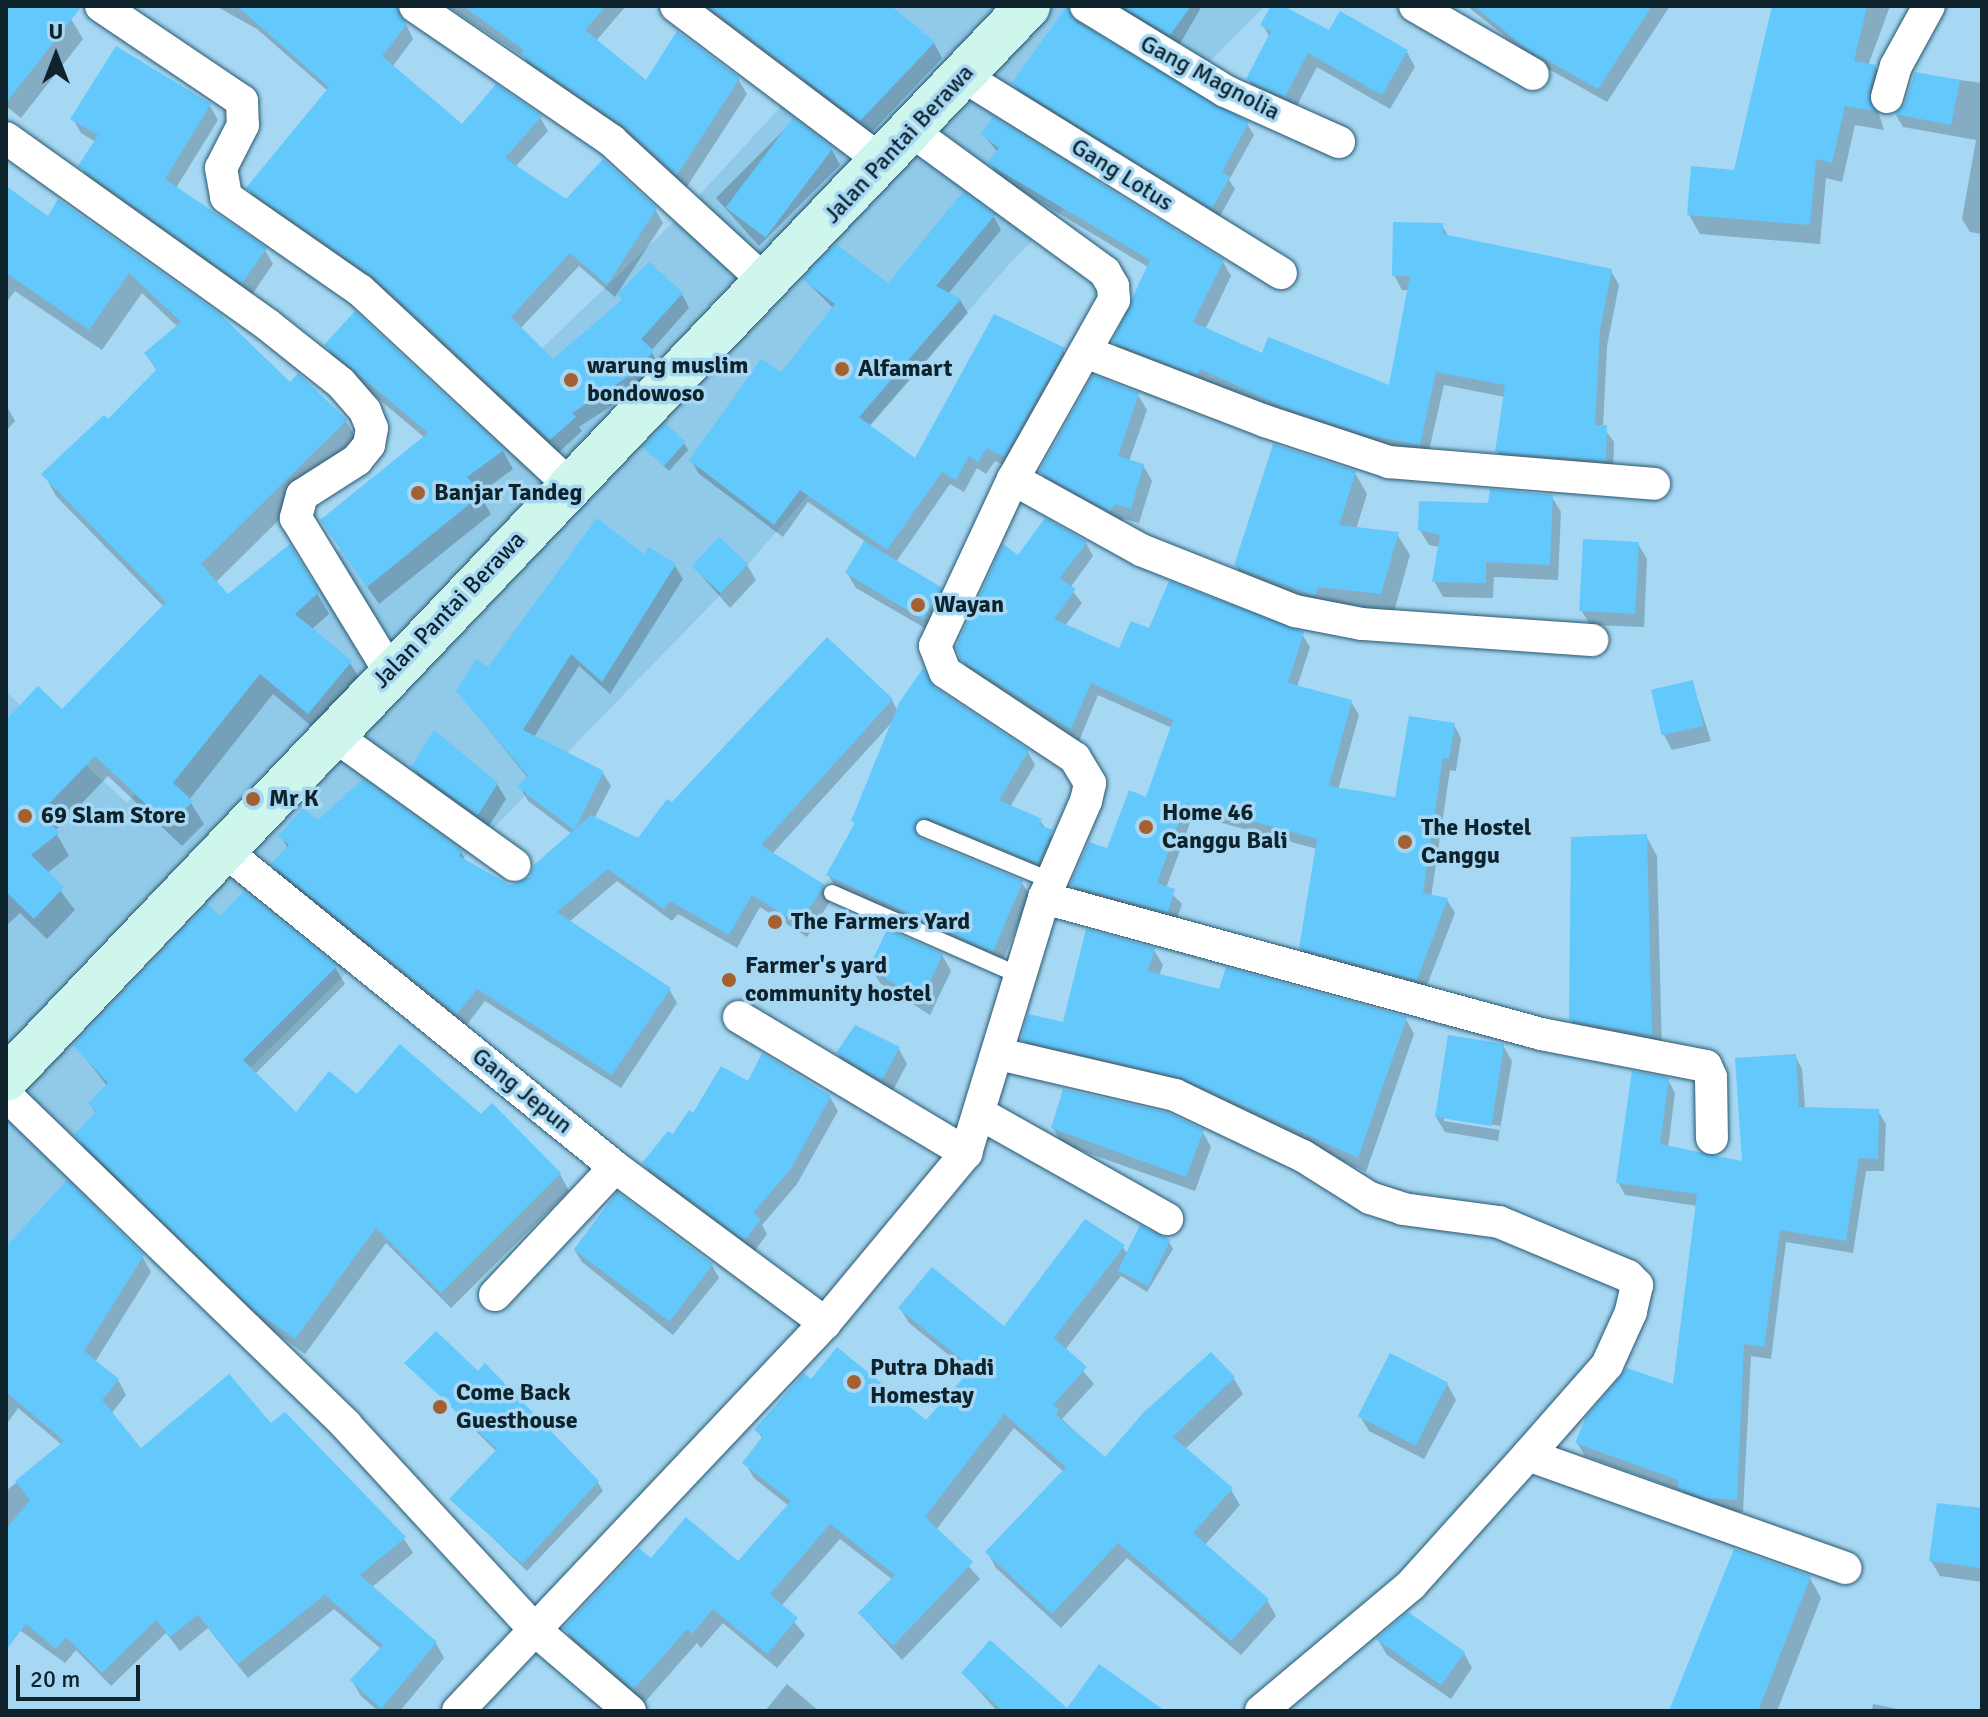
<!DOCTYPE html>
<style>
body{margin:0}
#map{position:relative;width:1988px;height:1717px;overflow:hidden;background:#a6d7f3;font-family:Signika,sans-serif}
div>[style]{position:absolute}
.built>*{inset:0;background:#91c9e8}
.shadow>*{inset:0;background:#0003}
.building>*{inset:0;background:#63c8fc;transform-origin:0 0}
.roads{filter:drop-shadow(0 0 2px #295870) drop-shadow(0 0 2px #295870)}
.lane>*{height:16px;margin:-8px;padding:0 8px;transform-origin:8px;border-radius:8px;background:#fff}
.street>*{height:32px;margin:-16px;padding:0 16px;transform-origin:16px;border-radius:16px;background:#fff}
.secondary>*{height:44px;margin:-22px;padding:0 22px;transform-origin:22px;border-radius:22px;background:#cff6ec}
.dots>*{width:22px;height:22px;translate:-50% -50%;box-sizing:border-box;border:4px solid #a6d7f3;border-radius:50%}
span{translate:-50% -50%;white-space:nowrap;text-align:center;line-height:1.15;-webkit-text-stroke:7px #a6d7f3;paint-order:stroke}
.street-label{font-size:24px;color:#0f232d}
.poi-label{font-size:24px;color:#0f232d;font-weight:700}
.left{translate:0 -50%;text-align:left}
.frame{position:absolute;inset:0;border:8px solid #0f232d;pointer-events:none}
.north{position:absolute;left:16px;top:16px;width:80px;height:80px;-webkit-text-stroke:6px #a6d7f3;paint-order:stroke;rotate:0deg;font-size:22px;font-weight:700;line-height:32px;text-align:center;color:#0f232d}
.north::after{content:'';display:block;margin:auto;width:28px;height:36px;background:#0f232d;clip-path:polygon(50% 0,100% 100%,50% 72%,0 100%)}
.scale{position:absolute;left:16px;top:1665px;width:124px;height:36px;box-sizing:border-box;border:4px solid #0f232d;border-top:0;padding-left:10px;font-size:24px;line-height:28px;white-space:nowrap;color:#0f232d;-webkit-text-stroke:6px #a6d7f3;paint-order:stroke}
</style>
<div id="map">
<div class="built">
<div style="clip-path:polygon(873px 6px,1265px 6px,1010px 263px,731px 584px,488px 834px,143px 1173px,6px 1298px,6px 692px,127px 803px,368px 515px,682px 214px)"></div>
</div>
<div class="shadow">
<div style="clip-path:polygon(6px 6px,55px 6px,71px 19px,83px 39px,21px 118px,6px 106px)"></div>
<div style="clip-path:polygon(216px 6px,397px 6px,413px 39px,393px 66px,414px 89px,463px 127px,540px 117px,548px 131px,515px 167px,566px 202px,655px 209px,663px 223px,615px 297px,579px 266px,520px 329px,552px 361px,623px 301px,619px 293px,682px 294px,689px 308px,651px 351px,660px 366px,636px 390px,579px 427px,582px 431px,558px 453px,256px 201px,248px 188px,328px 91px,257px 29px)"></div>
<div style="clip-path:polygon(447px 6px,626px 6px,596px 41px,647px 83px,738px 79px,747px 94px,686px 188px,531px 70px,524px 57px)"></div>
<div style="clip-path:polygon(699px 6px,848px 6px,904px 19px,934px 43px,942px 58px,869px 135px)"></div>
<div style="clip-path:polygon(1108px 6px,1202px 6px,1178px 47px)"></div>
<div style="clip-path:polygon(1273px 6px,1330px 32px,1407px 52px,1415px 67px,1390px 109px,1317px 67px,1294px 111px,1257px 94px,1248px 79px,1270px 38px,1263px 25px)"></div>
<div style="clip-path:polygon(1467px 6px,1670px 6px,1607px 102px,1538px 63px)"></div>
<div style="clip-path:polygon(1774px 6px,1890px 6px,1868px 66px,1875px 67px,1887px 87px,1879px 114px,1884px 130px,1855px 125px,1842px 182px,1826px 178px,1820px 244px,1700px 234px,1689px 215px,1736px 172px)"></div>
<div style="clip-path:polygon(1069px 16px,1214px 109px,1247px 124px,1254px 135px,1229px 180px,1235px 189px,1219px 218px,1020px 94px,1014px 84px)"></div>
<div style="clip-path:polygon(1916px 74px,1982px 83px,1982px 234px,1970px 232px,1962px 219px,1976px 140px,1903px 127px,1896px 115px,1907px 104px)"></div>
<div style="clip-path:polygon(210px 106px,218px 120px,176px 188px,265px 250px,273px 264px,251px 296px,89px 181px,81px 166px,96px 142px,81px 133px,73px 119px)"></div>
<div style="clip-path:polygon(793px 121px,832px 150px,840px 165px,759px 246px,716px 198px)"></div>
<div style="clip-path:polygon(983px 134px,1223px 262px,1231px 276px,1205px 330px,1263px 356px,1390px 388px,1410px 290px,1402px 290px,1394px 275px,1442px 225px,1449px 237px,1611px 271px,1619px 285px,1607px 346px,1603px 427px,1614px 442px,1613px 474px,1506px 466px,1497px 451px,1505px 397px,1444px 385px,1427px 459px,1294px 421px,1123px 356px,1114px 342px,1148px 267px,998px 177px,990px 163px,998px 153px)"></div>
<div style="clip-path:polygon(6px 188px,48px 219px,59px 202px,290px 385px,346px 421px,358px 442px,215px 583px,228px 597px,317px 593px,329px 614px,311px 630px,350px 663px,363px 684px,321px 734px,273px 694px,189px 800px,204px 824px,182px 846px,108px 776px,55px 831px,69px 856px,47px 873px,75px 910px,47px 939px,20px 913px,6px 926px,6px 722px,62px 711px,164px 607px,56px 496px,44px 474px,108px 422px,157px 371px,146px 354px,178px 327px,142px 293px,102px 350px,15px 291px,6px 303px)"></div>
<div style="clip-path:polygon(994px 217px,1001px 230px,948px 294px,960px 300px,968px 313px,869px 427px,915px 461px,1063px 350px,1071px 363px,1012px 469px,995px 461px,986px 474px,977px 468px,964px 492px,950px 484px,896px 562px,940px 588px,949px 603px,935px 634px,856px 588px,847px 573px,866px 542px,808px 502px,783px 537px,699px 474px,691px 460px,781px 375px,834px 309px,805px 280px,888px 285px)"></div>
<div style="clip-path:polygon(355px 314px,503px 451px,513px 469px,479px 494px,491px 514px,379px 604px,322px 521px,425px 438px,337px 364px,326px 345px)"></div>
<div style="clip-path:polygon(1138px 395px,1147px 410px,1129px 461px,1143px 465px,1152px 481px,1139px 523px,1124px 519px,1119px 525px,1050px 487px,1041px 472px)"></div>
<div style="clip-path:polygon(6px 405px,15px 421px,6px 431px)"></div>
<div style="clip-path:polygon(684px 443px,688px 450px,669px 471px,645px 447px)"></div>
<div style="clip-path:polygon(1355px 473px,1367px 494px,1356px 529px,1397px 534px,1410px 555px,1393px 615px,1248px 588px,1236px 566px)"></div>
<div style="clip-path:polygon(1552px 497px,1561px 512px,1558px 580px,1494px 577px,1493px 598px,1443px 597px,1434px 581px,1440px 547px,1429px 545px,1420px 530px,1490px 505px)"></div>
<div style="clip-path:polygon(1086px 543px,1093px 556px,1070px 588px,1082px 603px,1065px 626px,1120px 650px,1150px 631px,1302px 634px,1310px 647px,1297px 687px,1351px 702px,1359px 715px,1338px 790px,1396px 799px,1454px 725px,1461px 738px,1456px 771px,1450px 770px,1431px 897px,1447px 900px,1455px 913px,1424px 993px,1308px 961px,1301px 948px,1317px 849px,1193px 815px,1166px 888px,1182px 904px,1175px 924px,1080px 898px,1072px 885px,1108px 851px,1147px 800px,1172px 728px,1098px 695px,1079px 741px,970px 673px,962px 659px,1019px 558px)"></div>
<div style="clip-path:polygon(1638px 544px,1647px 559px,1644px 627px,1590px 625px,1581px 610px)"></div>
<div style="clip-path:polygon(645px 556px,675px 566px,683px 579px,610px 694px,579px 666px,534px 737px,603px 773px,611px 786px,594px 819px,639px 841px,672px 805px,892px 700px,898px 712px,933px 689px,1028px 752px,1035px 765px,1010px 807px,1040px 821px,1059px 845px,1046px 875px,937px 830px,923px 837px,910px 815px,919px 838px,1022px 883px,1030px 896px,1001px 964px,836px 888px,828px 875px,856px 826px,853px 821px,895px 719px,772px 854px,823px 886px,831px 900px,807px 937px,760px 907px,737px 948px,678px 914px,672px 921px,617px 881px,569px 922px,669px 989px,677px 1003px,621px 1088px,485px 1001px,465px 1027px,281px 878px,273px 864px,288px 849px,281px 836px,318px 823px,461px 852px,467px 863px,510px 888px,532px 878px,572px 834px,528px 801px,520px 787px,528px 778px,458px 691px)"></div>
<div style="clip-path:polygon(747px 565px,756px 580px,730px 608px,694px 567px)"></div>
<div style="clip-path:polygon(1692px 682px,1711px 741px,1672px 750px,1664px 735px)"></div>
<div style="clip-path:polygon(413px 767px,497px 784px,506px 799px,487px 829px,422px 782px)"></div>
<div style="clip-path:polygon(1646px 836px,1657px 856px,1662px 1054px,1583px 1040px,1571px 1020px)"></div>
<div style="clip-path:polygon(220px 919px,335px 967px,345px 984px,255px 1074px,296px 1115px,357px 1097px,481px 1117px,492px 1106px,560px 1174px,569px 1191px,451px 1308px,386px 1243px,305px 1354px,265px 1325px,86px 1151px,77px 1135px,97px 1115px,90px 1104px,108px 1087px,75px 1045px)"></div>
<div style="clip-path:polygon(1154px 950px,1163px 965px,1159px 976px,1221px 991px,1406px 1019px,1414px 1034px,1366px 1172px,1193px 1092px,1032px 1054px,1023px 1039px,1064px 1025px)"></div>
<div style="clip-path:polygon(942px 955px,951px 971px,930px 1015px,880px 983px,871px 968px)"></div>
<div style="clip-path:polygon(evenodd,1503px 1046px,1512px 1061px,1498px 1141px,1445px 1132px,1436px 1117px,1503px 1046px,1444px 1117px,1501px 1126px,1500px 1130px,1444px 1121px,1444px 1117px)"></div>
<div style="clip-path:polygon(899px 1049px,907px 1064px,891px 1094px,847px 1068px,838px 1053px)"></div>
<div style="clip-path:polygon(1795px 1056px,1802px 1069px,1805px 1109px,1878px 1111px,1886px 1124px,1884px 1171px,1866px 1171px,1853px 1253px,1786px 1242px,1771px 1359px,1751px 1356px,1743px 1512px,1715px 1511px,1688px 1501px,1682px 1491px,1585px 1456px,1577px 1443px,1675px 1386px,1698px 1206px,1625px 1195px,1618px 1182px,1668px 1080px,1675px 1093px,1668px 1148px,1744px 1164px)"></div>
<div style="clip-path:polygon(749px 1084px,830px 1097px,838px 1111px,797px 1184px,762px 1225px,767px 1234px,754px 1252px,652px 1177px,644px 1163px,694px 1116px)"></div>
<div style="clip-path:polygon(1053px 1128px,1202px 1131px,1211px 1147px,1195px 1191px,1062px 1144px)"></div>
<div style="clip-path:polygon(1169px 1242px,1173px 1249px,1147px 1292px,1121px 1276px,1065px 1350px,1094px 1384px,1062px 1419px,1105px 1460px,1211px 1355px,1234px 1379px,1243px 1394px,1184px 1450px,1231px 1490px,1240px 1505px,1204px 1546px,1267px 1600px,1276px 1616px,1241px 1655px,1127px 1558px,1061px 1628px,996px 1568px,988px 1553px,1064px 1472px,1014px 1428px,936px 1530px,980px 1579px,902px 1660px,860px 1614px,893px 1580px,840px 1539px,781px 1606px,805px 1635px,777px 1668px,723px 1623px,701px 1648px,697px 1643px,644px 1703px,574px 1644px,565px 1628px,651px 1560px,739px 1564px,789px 1506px,754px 1478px,745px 1463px,763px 1440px,757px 1430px,811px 1381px,926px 1423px,971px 1373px,909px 1323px,900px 1308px,1004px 1329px,1123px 1247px,1126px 1252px)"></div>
<div style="clip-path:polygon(6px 1248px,142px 1256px,151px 1272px,95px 1362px,118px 1380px,126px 1395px,111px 1414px,141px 1451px,271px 1426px,404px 1539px,413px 1553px,371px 1588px,436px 1643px,444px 1658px,400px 1711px,378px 1711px,361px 1696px,352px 1681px,381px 1649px,334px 1609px,248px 1678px,208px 1628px,180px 1651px,166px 1633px,111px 1686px,76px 1650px,65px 1663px,6px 1620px,6px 1491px,62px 1445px,18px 1408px,6px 1425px)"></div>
<div style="clip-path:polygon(574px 1249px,712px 1265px,719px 1278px,673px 1335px,582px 1262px)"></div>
<div style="clip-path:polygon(407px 1363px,478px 1374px,485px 1366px,598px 1483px,603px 1491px,527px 1571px,452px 1499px,497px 1452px)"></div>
<div style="clip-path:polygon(1447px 1384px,1456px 1400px,1424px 1459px,1369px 1431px,1360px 1416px)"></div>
<div style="clip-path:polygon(1982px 1510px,1982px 1582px,1940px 1576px,1931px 1561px)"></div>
<div style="clip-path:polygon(1810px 1578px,1821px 1598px,1777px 1711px,1672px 1711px)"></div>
<div style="clip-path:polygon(1378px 1640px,1464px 1653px,1472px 1668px,1451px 1699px,1387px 1655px)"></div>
<div style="clip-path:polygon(963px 1673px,1067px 1711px,997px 1711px)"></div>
<div style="clip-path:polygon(787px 1684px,819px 1711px,765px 1711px)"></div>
<div style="clip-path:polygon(1873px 1704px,1907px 1711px,1872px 1711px)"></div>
</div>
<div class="building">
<div style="clip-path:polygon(6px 6px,82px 6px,6px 103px)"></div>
<div style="clip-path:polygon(237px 6px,396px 6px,407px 24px,382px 56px,462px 124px,496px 84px,542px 116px,505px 158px,566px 199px,603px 159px,657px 208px,607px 285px,570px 253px,511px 317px,553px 359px,623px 299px,617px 294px,649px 262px,683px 293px,641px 339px,654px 351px,629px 376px,572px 413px,576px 417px,550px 440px,373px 276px,246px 188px,329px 87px)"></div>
<div style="clip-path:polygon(463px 6px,606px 6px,585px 30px,646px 80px,677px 31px,740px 78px,677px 175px,623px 125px,520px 55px,524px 50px)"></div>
<div style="clip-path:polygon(708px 6px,891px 6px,935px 42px,860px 121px)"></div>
<div style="clip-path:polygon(1067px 6px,1076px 22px,1249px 122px,1222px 172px,1230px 177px,1212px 208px,1011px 84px)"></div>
<div style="clip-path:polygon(1122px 6px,1191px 6px,1170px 35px)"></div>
<div style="clip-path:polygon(1271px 6px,1283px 6px,1329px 30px,1340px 11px,1408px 50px,1382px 95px,1308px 53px,1285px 97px,1246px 79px,1271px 31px,1260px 25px)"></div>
<div style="clip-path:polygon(1474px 6px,1652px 6px,1598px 89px,1527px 49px)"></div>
<div style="clip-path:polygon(1772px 6px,1867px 6px,1854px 61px,1876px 65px,1869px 92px,1875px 111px,1845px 106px,1832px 163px,1816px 159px,1810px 225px,1687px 215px,1691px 166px,1734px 170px)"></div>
<div style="clip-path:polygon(116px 46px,211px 104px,165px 179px,267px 248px,242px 283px,78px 166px,98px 135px,70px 119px)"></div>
<div style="clip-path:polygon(1915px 72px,1960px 80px,1951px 125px,1894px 114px,1905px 103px)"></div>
<div style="clip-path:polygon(993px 117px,1224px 260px,1193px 322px,1262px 353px,1268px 337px,1389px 385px,1410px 276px,1392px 276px,1393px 222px,1443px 223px,1443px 234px,1612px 269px,1600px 330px,1595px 425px,1607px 425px,1606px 461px,1495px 452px,1505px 385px,1436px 372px,1420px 445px,1368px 435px,1284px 407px,1200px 369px,1197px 375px,1112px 342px,1150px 260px,987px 163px,999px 148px,980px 134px)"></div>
<div style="left:793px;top:118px;width:50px;height:112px;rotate:37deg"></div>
<div style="clip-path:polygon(6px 186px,48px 216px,58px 199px,220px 314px,290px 382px,298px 373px,347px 420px,201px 564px,228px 594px,290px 544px,319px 592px,295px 614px,352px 661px,308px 714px,260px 674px,173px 783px,193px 801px,169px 826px,95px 756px,41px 812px,59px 833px,31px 855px,64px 887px,34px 919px,6px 892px,6px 720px,38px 686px,62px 709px,166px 602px,41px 474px,104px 415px,108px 419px,157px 369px,144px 353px,181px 322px,129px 273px,89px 330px,6px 273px)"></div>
<div style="clip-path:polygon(963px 192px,995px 215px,936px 286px,961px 299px,859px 417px,915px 458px,994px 314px,1065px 348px,1004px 457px,987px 448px,978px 462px,969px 456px,956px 480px,942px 472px,887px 550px,800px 490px,774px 525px,689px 460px,761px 359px,781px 372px,835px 304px,802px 279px,836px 244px,888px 283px)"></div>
<div style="clip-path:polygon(355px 311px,504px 450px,467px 477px,482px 494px,367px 587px,320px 520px,428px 433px,324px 345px)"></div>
<div style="clip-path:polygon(1093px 375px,1139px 393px,1118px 456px,1144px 464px,1131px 509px,1115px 504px,1110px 511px,1039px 472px)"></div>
<div style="left:665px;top:423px;width:28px;height:33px;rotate:42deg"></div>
<div style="clip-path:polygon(1273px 444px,1356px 471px,1339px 525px,1399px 532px,1381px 594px,1318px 587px,1315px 596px,1234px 566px)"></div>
<div style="clip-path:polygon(1490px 489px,1553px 495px,1550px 565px,1486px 562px,1486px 583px,1432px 582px,1440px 535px,1418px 530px,1419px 501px,1488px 503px)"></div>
<div style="clip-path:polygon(597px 518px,644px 554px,648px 547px,676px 564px,602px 682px,571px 654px,523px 730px,604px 771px,575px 829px,591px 815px,638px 838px,667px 799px,672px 802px,827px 637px,893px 699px,761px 845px,825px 885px,799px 924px,752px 895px,729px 935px,670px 901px,664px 909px,608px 869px,557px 912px,671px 988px,612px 1075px,477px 989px,457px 1014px,271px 864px,289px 845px,278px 836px,303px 808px,318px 820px,363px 779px,462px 851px,459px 856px,510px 885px,530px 877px,534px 865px,574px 830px,517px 787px,528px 776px,456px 691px,476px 659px,488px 667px)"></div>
<div style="clip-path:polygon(1045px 518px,1087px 542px,1060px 578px,1076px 589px,1054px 619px,1119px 648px,1131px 621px,1149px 628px,1169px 581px,1304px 632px,1288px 683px,1352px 700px,1329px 786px,1395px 797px,1409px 716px,1455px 723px,1449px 759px,1443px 758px,1423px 893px,1448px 898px,1417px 980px,1299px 948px,1317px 839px,1186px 803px,1157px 883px,1175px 889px,1168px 912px,1070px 885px,1089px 842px,1107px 848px,1129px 790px,1146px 797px,1173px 720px,1091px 683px,1071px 729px,961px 660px,956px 647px,1003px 544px,1018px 555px)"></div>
<div style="left:719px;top:537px;width:40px;height:40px;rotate:43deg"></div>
<div style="left:1583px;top:539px;width:56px;height:72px;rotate:3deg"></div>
<div style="left:864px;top:541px;width:91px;height:37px;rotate:31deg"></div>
<div style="clip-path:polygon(923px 668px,935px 688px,1029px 750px,999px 800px,1042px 819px,1039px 825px,1053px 830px,1038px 863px,928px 818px,914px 823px,920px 838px,1023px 881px,993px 952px,826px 875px,855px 823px,851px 821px,899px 703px)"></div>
<div style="left:1693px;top:680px;width:47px;height:43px;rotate:77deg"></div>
<div style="clip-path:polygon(434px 730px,498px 783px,478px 815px,411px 767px)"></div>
<div style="clip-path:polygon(1647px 834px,1652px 1035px,1569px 1020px,1571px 837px)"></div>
<div style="clip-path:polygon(244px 891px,337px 966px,243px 1060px,296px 1112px,329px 1071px,357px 1094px,400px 1044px,481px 1114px,492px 1103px,561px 1173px,441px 1293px,376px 1228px,295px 1339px,253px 1309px,74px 1135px,96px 1112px,88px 1103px,108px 1083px,73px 1045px,207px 904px,220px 916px)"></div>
<div style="clip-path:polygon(887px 929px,943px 954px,921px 1001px,869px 968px)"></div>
<div style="clip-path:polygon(1086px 929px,1155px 948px,1148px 971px,1219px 989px,1226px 967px,1407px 1017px,1358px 1158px,1183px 1078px,1021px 1040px,1028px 1014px,1063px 1022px)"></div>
<div style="clip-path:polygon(855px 1025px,900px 1047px,882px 1080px,836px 1053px)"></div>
<div style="left:1448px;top:1035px;width:57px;height:83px;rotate:9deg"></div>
<div style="clip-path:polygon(762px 1053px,831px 1096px,790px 1170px,753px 1213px,761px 1219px,745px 1240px,642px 1163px,668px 1131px,673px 1134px,689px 1110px,693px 1113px,721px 1066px,748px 1081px)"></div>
<div style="clip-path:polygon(1796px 1054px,1799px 1107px,1879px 1109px,1878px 1159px,1859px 1158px,1846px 1241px,1780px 1230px,1764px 1347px,1744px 1344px,1737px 1500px,1706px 1498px,1678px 1488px,1678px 1480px,1575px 1443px,1586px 1417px,1627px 1368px,1673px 1384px,1697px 1194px,1616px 1183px,1632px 1071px,1669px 1078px,1660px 1144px,1742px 1161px,1735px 1058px)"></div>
<div style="clip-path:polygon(1063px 1089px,1169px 1113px,1204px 1130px,1186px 1177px,1051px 1128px)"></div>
<div style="clip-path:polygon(67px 1180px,144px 1255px,84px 1351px,119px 1379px,102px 1400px,141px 1448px,229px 1374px,271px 1423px,285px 1412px,406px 1537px,360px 1575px,437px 1642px,381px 1709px,350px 1680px,383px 1645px,325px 1595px,238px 1664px,198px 1615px,170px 1637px,156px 1620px,102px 1673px,66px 1637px,56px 1649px,26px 1624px,6px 1650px,6px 1529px,30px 1500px,15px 1481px,64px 1441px,6px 1392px,6px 1247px)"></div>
<div style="left:617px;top:1192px;width:120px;height:72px;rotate:37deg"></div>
<div style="clip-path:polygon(1085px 1219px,1125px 1245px,1054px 1338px,1087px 1367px,1053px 1405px,1059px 1410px,1056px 1415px,1105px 1457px,1144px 1412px,1211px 1352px,1235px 1377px,1173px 1437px,1233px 1488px,1193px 1533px,1269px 1599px,1231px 1641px,1118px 1543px,1052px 1614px,985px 1552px,1066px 1467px,1004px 1414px,925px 1517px,973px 1562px,893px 1646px,858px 1613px,895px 1575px,830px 1524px,770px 1594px,798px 1618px,767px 1654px,713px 1609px,692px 1634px,687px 1629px,634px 1689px,563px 1628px,639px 1548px,651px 1558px,686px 1517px,738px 1561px,791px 1501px,742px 1463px,763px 1436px,754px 1430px,804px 1373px,811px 1379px,837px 1347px,926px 1420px,972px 1368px,898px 1308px,932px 1267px,1004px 1326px)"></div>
<div style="left:1140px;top:1225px;width:34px;height:51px;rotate:26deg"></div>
<div style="clip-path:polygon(436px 1331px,478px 1371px,485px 1363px,599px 1481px,522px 1564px,449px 1499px,497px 1449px,404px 1363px)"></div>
<div style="left:1390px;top:1353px;width:65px;height:71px;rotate:27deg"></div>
<div style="clip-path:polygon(1937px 1503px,1982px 1508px,1982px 1568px,1929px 1561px)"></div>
<div style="clip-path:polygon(1734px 1549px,1811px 1576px,1758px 1711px,1669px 1711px)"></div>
<div style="clip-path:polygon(1408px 1612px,1465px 1652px,1441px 1685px,1376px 1639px)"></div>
<div style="clip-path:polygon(990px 1640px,1067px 1708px,1099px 1664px,1165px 1711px,1003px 1711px,961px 1673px)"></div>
</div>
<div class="roads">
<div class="lane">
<div style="left:924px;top:828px;width:139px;rotate:22.5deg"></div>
<div style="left:832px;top:893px;width:206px;rotate:23.7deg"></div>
</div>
<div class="street">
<div style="left:101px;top:6px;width:170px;rotate:34deg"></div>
<div style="left:242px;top:101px;width:24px;rotate:88deg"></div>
<div style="left:243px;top:125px;width:48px;rotate:117.1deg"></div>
<div style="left:221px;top:168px;width:29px;rotate:80deg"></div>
<div style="left:226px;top:197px;width:163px;rotate:34.8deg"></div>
<div style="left:360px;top:290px;width:285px;rotate:42.9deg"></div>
<div style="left:415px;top:6px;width:239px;rotate:34.4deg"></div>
<div style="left:612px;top:141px;width:210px;rotate:42.5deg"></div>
<div style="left:676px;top:6px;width:261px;rotate:37deg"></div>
<div style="left:1086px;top:6px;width:163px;rotate:31.4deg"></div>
<div style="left:1225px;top:91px;width:125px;rotate:24.1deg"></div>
<div style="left:1415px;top:6px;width:136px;rotate:30deg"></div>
<div style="left:963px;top:76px;width:374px;rotate:31.8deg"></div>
<div style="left:1887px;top:97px;width:32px;rotate:-74deg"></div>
<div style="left:1896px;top:66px;width:68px;rotate:-61.2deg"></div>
<div style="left:6px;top:138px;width:322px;rotate:35.5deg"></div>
<div style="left:268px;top:325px;width:93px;rotate:38.5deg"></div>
<div style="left:341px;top:383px;width:37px;rotate:49deg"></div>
<div style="left:365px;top:411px;width:18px;rotate:68deg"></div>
<div style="left:372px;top:428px;width:17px;rotate:100deg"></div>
<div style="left:369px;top:445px;width:19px;rotate:129deg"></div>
<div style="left:357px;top:460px;width:65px;rotate:147.5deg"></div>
<div style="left:302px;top:495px;width:24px;rotate:105deg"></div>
<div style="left:296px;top:518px;width:180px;rotate:58.6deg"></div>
<div style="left:1088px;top:353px;width:190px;rotate:21deg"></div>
<div style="left:1265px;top:421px;width:131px;rotate:18.3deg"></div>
<div style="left:1389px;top:462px;width:266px;rotate:4.7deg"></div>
<div style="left:1013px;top:479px;width:146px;rotate:29deg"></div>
<div style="left:1141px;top:550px;width:166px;rotate:21.6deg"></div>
<div style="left:1295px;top:611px;width:68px;rotate:11deg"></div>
<div style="left:1362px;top:624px;width:231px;rotate:4deg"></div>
<div style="left:331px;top:733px;width:226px;rotate:35.7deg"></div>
<div style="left:225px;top:851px;width:502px;rotate:39.02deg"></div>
<div style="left:615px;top:1167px;width:262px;rotate:36.6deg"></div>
<div style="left:1044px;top:898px;width:515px;rotate:15.3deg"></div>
<div style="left:1541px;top:1034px;width:168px;rotate:11deg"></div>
<div style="left:1706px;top:1066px;width:12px;rotate:66deg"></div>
<div style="left:1711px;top:1077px;width:61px;rotate:89.1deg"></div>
<div style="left:739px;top:1017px;width:265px;rotate:30.9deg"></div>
<div style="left:999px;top:1054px;width:181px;rotate:13.1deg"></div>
<div style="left:1175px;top:1095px;width:142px;rotate:25.5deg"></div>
<div style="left:1303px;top:1156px;width:79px;rotate:32.1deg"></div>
<div style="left:1370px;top:1198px;width:35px;rotate:18deg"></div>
<div style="left:1403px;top:1209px;width:97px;rotate:7.7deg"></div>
<div style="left:1499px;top:1222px;width:140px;rotate:22.7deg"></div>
<div style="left:1628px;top:1276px;width:13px;rotate:45deg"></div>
<div style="left:1637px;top:1285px;width:28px;rotate:103deg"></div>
<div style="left:1631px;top:1312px;width:58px;rotate:114.4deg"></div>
<div style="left:1607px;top:1365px;width:120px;rotate:131.3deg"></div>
<div style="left:1528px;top:1455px;width:175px;rotate:132deg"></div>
<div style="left:1411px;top:1585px;width:196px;rotate:140deg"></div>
<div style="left:6px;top:1095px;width:474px;rotate:44.1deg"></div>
<div style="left:346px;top:1425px;width:279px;rotate:47.3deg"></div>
<div style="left:535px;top:1630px;width:125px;rotate:40.5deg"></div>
<div style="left:979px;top:1113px;width:216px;rotate:29.4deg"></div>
<div style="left:495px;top:1295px;width:175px;rotate:-46.8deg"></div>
<div style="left:1528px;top:1455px;width:337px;rotate:19.6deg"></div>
<div style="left:458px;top:1711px;width:534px;rotate:-46.59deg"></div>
<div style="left:825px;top:1323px;width:221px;rotate:-50.3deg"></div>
<div style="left:966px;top:1153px;width:267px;rotate:-73deg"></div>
<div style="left:1044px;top:898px;width:106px;rotate:-66.6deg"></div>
<div style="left:1086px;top:801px;width:18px;rotate:-77deg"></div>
<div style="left:1090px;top:783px;width:29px;rotate:-121deg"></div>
<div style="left:1075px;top:758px;width:156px;rotate:-146.5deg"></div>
<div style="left:945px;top:672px;width:28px;rotate:-111deg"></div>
<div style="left:935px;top:646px;width:184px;rotate:-65deg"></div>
<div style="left:1013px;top:479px;width:206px;rotate:-60.6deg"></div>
<div style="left:1114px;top:300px;width:14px;rotate:-94deg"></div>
<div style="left:1113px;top:286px;width:16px;rotate:-120deg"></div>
<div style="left:1105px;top:272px;width:238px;rotate:-143.9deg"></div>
</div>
<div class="secondary">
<div style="left:6px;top:1079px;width:1482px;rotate:-46.39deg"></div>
</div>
</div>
<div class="dots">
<div style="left:842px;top:369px;background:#a46031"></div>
<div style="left:571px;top:380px;background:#a46031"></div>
<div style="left:418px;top:493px;background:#a46031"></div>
<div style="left:918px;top:605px;background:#a46031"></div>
<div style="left:253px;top:799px;background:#a46031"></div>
<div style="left:25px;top:816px;background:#a46031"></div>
<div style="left:1146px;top:827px;background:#a46031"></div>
<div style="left:1405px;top:842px;background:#a46031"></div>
<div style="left:775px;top:922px;background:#a46031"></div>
<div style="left:729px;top:980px;background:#a46031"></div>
<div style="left:854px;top:1382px;background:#a46031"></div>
<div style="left:440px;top:1407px;background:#a46031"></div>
</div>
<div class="street-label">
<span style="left:1210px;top:78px;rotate:28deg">Gang Magnolia</span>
<span style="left:899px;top:144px;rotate:-47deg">Jalan Pantai Berawa</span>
<span style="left:1122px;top:175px;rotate:32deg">Gang Lotus</span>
<span style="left:449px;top:610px;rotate:-46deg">Jalan Pantai Berawa</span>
<span style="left:522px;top:1091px;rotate:39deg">Gang Jepun</span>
</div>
<div class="poi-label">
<span class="left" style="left:587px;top:380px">warung muslim<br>bondowoso</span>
<span class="left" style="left:858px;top:369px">Alfamart</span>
<span class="left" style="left:434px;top:493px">Banjar Tandeg</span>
<span class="left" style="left:934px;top:605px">Wayan</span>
<span class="left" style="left:269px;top:799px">Mr K</span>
<span class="left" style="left:1162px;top:827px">Home 46<br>Canggu Bali</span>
<span class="left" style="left:41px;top:816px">69 Slam Store</span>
<span class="left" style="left:1421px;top:842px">The Hostel<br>Canggu</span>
<span class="left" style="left:791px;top:922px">The Farmers Yard</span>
<span class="left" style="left:745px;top:980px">Farmer's yard<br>community hostel</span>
<span class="left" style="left:870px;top:1382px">Putra Dhadi<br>Homestay</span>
<span class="left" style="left:456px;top:1407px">Come Back<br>Guesthouse</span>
</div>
<div class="frame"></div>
<div class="north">U</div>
<div class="scale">20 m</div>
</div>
